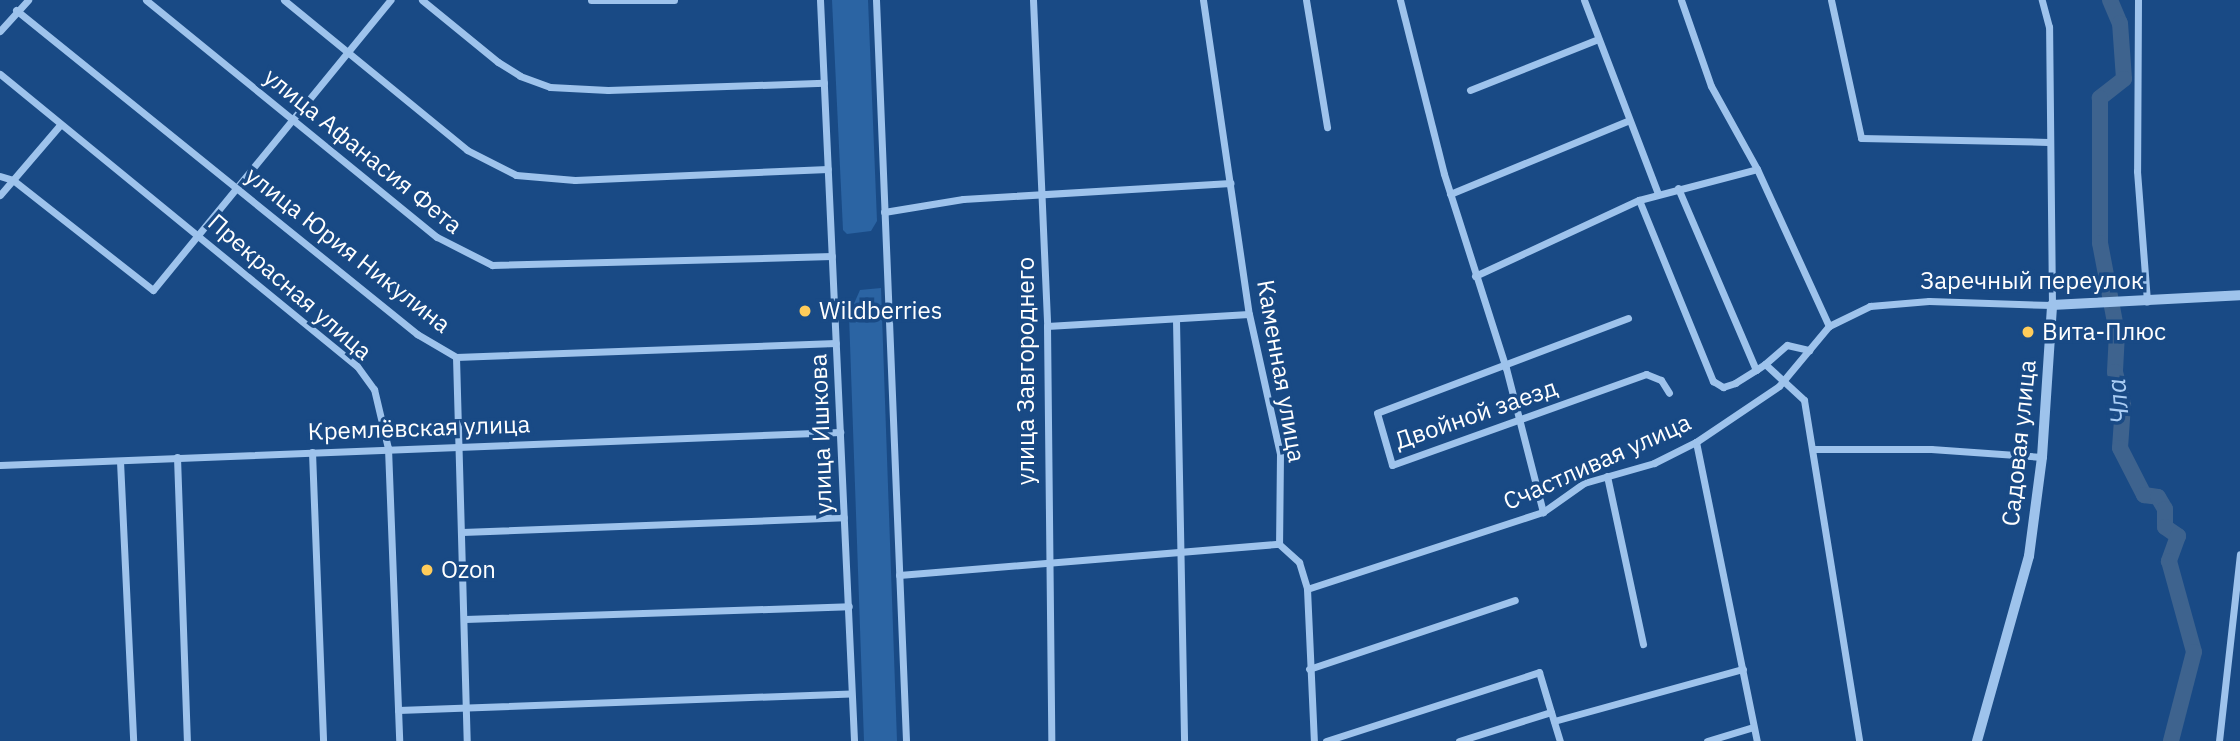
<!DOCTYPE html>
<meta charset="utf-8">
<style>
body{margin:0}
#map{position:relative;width:2240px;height:741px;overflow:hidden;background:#194a85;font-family:"IBM Plex Sans",sans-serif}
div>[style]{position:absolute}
.green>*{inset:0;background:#2b64a3}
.river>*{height:16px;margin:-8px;padding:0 8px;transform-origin:8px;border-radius:8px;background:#3e638e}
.minor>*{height:7px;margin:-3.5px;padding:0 3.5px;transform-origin:3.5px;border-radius:3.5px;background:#9ec3ec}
.tertiary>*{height:10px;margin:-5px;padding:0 5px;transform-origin:5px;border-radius:5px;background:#9ec3ec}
.dots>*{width:19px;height:19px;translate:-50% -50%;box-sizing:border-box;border:4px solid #194a85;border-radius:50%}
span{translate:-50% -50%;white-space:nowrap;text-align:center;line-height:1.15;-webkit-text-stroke:7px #194a85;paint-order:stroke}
.street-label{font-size:24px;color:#fff}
.poi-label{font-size:24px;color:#fff}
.left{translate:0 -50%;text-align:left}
.water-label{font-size:26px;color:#aacdf4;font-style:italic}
</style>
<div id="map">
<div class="green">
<div style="clip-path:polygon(832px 0,868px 0,877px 221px,871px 231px,847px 234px,843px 230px)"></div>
<div style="clip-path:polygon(881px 288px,897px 741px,864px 741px,849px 315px,860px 290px)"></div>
</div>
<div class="river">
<div style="left:2110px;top:0;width:25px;rotate:67deg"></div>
<div style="left:2120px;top:23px;width:56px;rotate:85.9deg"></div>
<div style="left:2124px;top:79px;width:31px;rotate:142deg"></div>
<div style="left:2100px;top:98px;width:145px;rotate:90deg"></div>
<div style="left:2100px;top:243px;width:92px;rotate:79.3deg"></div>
<div style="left:2117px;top:333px;width:39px;rotate:93deg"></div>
<div style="left:2115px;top:372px;width:34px;rotate:76deg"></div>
<div style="left:2123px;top:405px;width:43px;rotate:94deg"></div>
<div style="left:2120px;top:448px;width:53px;rotate:62.9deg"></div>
<div style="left:2144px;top:495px;width:14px;rotate:8deg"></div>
<div style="left:2158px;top:497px;width:14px;rotate:60deg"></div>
<div style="left:2165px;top:509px;width:18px;rotate:90deg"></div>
<div style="left:2165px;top:527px;width:16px;rotate:35deg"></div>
<div style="left:2178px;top:536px;width:27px;rotate:110deg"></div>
<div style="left:2169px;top:561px;width:94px;rotate:74.6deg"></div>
<div style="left:2194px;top:652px;width:92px;rotate:104.5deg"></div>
</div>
<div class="minor">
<div style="left:146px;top:0;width:375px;rotate:39.2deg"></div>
<div style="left:437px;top:237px;width:62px;rotate:27deg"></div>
<div style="left:492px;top:265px;width:340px;rotate:-1.5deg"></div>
<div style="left:284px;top:0;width:237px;rotate:39.3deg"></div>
<div style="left:467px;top:150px;width:55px;rotate:27deg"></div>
<div style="left:516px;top:175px;width:59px;rotate:4.8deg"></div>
<div style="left:575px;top:180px;width:253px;rotate:-2.5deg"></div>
<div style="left:422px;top:0;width:98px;rotate:39.2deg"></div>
<div style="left:498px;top:62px;width:26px;rotate:32deg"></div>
<div style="left:520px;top:76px;width:32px;rotate:20deg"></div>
<div style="left:550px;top:87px;width:58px;rotate:3deg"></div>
<div style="left:608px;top:90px;width:216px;rotate:-1.9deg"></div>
<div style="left:591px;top:0;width:83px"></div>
<div style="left:820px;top:0;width:742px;rotate:87.37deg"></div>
<div style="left:876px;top:0;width:742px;rotate:87.68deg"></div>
<div style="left:1033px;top:0;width:326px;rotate:87.5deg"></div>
<div style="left:1047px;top:326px;width:415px;rotate:89.4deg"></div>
<div style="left:1203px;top:0;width:317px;rotate:81.7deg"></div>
<div style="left:1249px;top:314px;width:143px;rotate:77.5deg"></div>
<div style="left:1280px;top:454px;width:90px;rotate:90.6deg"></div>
<div style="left:1279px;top:544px;width:27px;rotate:42deg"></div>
<div style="left:1299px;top:562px;width:28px;rotate:73deg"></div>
<div style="left:1307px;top:589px;width:152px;rotate:87.4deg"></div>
<div style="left:1306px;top:0;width:129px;rotate:80.6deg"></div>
<div style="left:1400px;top:0;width:179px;rotate:75.8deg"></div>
<div style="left:1444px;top:174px;width:204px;rotate:72.3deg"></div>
<div style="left:1506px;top:368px;width:149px;rotate:75.6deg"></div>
<div style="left:1584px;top:0;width:208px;rotate:69.1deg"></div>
<div style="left:1681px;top:0;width:91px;rotate:70.8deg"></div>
<div style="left:1711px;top:86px;width:95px;rotate:61deg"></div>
<div style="left:1757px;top:169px;width:173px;rotate:65.4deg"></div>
<div style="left:1831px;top:0;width:141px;rotate:77.7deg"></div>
<div style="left:1861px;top:138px;width:187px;rotate:1.2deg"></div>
<div style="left:2138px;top:0;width:171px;rotate:90.3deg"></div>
<div style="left:2137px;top:171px;width:131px;rotate:85.6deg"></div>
<div style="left:16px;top:10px;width:516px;rotate:38.94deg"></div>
<div style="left:417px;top:334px;width:45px;rotate:30.5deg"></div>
<div style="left:456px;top:357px;width:384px;rotate:88.4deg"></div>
<div style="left:0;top:31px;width:42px;rotate:-47.9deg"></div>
<div style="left:0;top:74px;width:461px;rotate:39.3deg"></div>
<div style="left:357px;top:366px;width:29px;rotate:54deg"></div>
<div style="left:374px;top:389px;width:61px;rotate:76.7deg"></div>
<div style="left:388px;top:448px;width:293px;rotate:87.8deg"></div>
<div style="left:1470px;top:90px;width:138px;rotate:-21.7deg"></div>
<div style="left:0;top:176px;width:14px;rotate:17deg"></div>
<div style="left:13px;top:180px;width:178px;rotate:38.2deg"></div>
<div style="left:153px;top:290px;width:375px;rotate:-50.7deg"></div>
<div style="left:1450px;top:194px;width:191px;rotate:-22.4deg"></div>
<div style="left:0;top:195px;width:92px;rotate:-49.4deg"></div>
<div style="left:1639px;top:200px;width:196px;rotate:67.8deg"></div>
<div style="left:1713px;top:381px;width:12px;rotate:31deg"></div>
<div style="left:1723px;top:387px;width:13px;rotate:-18deg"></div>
<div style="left:1735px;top:383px;width:25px;rotate:-32deg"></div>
<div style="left:1756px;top:370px;width:198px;rotate:-113.2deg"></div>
<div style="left:884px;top:212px;width:80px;rotate:-9.3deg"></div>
<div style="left:963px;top:199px;width:268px;rotate:-3.4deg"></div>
<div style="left:1475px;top:276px;width:181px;rotate:-24.9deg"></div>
<div style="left:1639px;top:200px;width:122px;rotate:-14.7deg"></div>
<div style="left:1628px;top:318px;width:268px;rotate:159.3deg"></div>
<div style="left:1377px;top:413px;width:54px;rotate:73.9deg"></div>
<div style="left:1392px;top:465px;width:270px;rotate:-19.7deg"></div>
<div style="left:1646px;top:374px;width:16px;rotate:22deg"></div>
<div style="left:1661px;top:380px;width:15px;rotate:58deg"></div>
<div style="left:1176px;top:320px;width:421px;rotate:88.9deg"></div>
<div style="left:1047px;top:326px;width:202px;rotate:-3.4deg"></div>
<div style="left:456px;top:357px;width:380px;rotate:-2.1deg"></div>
<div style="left:1765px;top:364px;width:29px;rotate:-41deg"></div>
<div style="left:1787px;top:345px;width:23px;rotate:13deg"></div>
<div style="left:1756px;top:370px;width:11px;rotate:-34deg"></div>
<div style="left:1765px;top:364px;width:53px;rotate:42.7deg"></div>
<div style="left:1804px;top:400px;width:345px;rotate:80.8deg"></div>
<div style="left:1696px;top:442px;width:305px;rotate:78.5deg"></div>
<div style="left:1814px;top:449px;width:117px"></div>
<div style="left:1931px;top:449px;width:111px;rotate:4.1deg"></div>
<div style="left:312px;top:452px;width:289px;rotate:87.8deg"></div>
<div style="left:177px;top:457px;width:284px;rotate:88deg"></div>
<div style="left:120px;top:461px;width:280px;rotate:87.3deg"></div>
<div style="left:0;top:465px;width:841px;rotate:-2.25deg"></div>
<div style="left:1607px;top:476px;width:172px;rotate:77.9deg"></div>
<div style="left:462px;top:532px;width:382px;rotate:-2.2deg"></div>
<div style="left:899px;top:575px;width:381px;rotate:-4.7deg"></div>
<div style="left:1307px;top:589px;width:248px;rotate:-18.1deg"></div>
<div style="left:1543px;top:512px;width:50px;rotate:-35.3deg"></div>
<div style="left:1584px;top:483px;width:73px;rotate:-15.9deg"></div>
<div style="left:1654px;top:463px;width:47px;rotate:-26.6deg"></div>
<div style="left:1696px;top:442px;width:100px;rotate:-34deg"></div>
<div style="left:1779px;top:386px;width:78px;rotate:-50.2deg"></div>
<div style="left:1829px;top:326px;width:46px;rotate:-26deg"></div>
<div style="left:1870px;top:306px;width:59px;rotate:-4.8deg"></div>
<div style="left:1929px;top:301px;width:123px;rotate:1.9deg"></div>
<div style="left:2052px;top:305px;width:278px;rotate:-90.6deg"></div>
<div style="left:2049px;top:27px;width:28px;rotate:-105deg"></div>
<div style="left:465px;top:619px;width:384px;rotate:-1.9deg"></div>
<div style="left:1309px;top:669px;width:217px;rotate:-18.5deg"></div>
<div style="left:398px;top:710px;width:453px;rotate:-2.1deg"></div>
<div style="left:1554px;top:721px;width:196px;rotate:-15.4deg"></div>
<div style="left:1326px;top:741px;width:224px;rotate:-17.9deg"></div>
<div style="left:1539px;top:672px;width:42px;rotate:73.3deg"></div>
<div style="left:1459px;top:741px;width:96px;rotate:-17.5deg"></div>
<div style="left:1551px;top:712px;width:30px;rotate:73deg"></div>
<div style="left:1707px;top:741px;width:48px;rotate:-16.9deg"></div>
<div style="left:2219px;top:741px;width:188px;rotate:-83.6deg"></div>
</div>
<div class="tertiary">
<div style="left:1977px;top:741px;width:192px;rotate:-74.3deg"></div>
<div style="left:2029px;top:556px;width:100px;rotate:-82.5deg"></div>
<div style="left:2042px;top:457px;width:152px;rotate:-86.2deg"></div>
<div style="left:2052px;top:305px;width:188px;rotate:-3deg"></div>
</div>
<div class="dots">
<div style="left:805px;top:311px;background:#ffcc5a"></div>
<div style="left:2028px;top:332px;background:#ffcc5a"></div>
<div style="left:427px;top:570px;background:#ffcc5a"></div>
</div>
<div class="street-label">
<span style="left:363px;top:151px;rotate:39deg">улица Афанасия Фета</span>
<span style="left:348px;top:250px;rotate:38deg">улица Юрия Никулина</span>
<span style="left:2032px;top:281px">Заречный переулок</span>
<span style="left:290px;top:287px;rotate:41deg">Прекрасная улица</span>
<span style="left:1026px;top:371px;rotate:-90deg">улица Завгороднего</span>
<span style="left:1281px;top:371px;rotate:80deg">Каменная улица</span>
<span style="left:1476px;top:414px;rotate:-19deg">Двойной заезд</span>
<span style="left:419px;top:428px;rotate:-2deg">Кремлёвская улица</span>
<span style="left:821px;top:434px;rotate:-92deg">улица Ишкова</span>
<span style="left:2019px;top:443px;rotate:-84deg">Садовая улица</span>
<span style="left:1597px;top:462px;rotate:-24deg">Счастливая улица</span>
</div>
<div class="poi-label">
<span class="left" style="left:819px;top:311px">Wildberries</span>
<span class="left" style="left:2042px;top:332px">Вита-Плюс</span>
<span class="left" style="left:441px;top:570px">Ozon</span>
</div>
<div class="water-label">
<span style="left:2118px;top:401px;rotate:-95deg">Чла</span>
</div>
</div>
